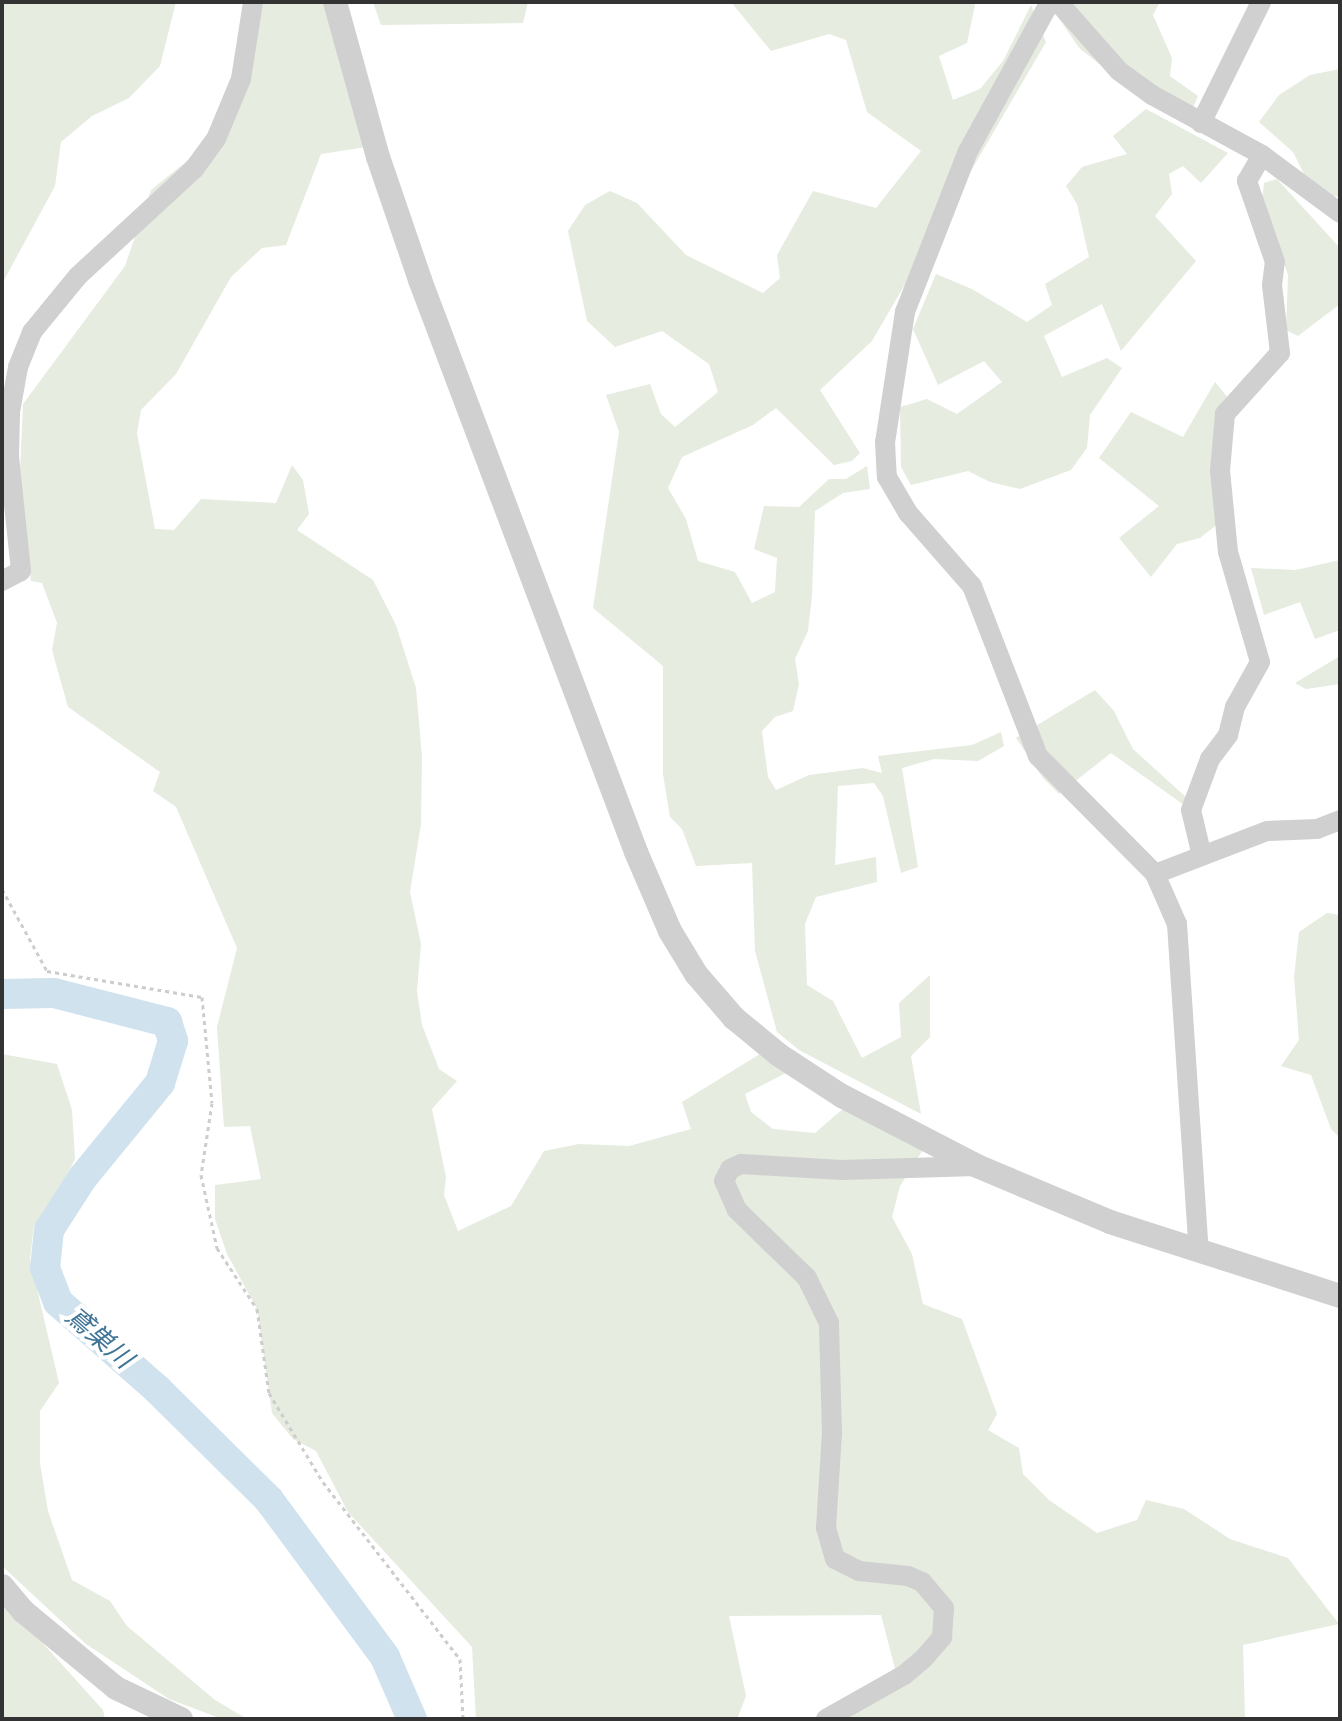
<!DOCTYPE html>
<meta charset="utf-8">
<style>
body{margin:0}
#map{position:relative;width:1342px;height:1721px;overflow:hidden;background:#fff;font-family:Cabin,"Noto Sans JP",sans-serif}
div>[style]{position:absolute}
.green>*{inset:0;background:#e6ecdf}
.river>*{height:30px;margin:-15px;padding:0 15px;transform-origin:15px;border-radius:15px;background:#cfe2ee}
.path>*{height:3px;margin-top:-1.5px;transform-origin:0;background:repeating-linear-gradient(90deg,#cdcdcd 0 4px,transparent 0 8px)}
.minor>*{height:20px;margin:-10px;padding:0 10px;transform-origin:10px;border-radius:10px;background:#d0d0d0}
.tertiary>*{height:24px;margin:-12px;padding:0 12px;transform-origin:12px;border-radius:12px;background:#d0d0d0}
span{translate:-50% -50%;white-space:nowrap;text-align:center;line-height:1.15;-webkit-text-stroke:8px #fff;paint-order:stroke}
.water-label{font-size:26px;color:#3f7597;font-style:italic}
.frame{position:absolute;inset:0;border:4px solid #333;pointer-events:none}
</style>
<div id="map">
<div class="green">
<div style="clip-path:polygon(2px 2px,176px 2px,160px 66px,129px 98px,92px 116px,61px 142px,55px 186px,2px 284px)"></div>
<div style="clip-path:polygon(258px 2px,342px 2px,373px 146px,321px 154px,286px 245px,262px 248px,231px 277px,176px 374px,141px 410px,137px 433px,155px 529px,174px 530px,201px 499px,276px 503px,292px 465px,303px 480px,309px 514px,297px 530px,373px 580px,396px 625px,416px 688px,422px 757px,421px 824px,410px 892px,421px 944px,417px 991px,422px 1025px,439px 1069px,457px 1081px,432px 1109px,446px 1177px,444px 1195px,458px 1231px,511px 1206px,544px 1151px,579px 1144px,629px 1146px,691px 1129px,682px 1102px,768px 1049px,788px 1072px,745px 1094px,751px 1112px,773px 1129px,815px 1133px,845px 1107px,926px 1145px,900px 1186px,892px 1217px,912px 1254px,923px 1304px,962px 1319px,997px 1414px,988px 1430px,1019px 1448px,1023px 1474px,1049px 1500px,1097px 1533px,1137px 1520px,1146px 1500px,1184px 1509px,1230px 1539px,1288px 1558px,1339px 1624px,1243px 1645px,1245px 1719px,848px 1719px,898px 1680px,881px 1615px,729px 1616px,746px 1696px,737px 1719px,476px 1719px,472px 1647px,348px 1512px,316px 1451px,293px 1439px,272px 1413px,257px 1309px,227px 1254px,215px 1219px,215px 1185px,261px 1179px,250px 1126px,224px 1127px,217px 1027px,237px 948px,176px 807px,153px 791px,160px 772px,68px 707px,52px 650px,57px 623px,42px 583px,31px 581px,20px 472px,23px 404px,125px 266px,151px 190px,229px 127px)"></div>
<div style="clip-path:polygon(373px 2px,528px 2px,523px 23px,381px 25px)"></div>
<div style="clip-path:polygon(731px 2px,970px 2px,975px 5px,967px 43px,939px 56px,953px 100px,980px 89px,1003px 61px,1031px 5px,1046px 42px,872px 341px,820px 390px,860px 453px,852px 461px,834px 465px,776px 408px,753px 425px,682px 457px,668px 488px,686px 519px,698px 561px,735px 572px,752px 603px,775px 592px,777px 558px,754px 549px,764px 506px,799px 507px,829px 479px,846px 479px,867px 466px,870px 489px,843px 493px,815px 511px,812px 596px,808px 631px,795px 659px,799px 684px,793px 711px,775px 717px,762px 731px,768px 777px,776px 790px,809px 775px,863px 768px,882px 773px,878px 756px,972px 745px,1001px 732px,1004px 746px,978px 761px,934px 759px,902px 768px,918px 867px,901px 873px,883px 796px,874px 783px,838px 786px,835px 865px,876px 857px,877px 882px,816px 897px,805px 924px,807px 985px,833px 1001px,862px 1058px,901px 1037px,899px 1003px,930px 975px,930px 1037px,911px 1056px,921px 1114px,799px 1050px,777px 1032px,755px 951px,752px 863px,696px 866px,682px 829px,670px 817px,663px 774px,663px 666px,593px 608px,619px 432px,606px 395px,650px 384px,661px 414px,675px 427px,718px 392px,709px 364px,662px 331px,615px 347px,587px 321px,568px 231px,585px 205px,610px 191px,637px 203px,686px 255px,763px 293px,780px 278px,777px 255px,813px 191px,876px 208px,921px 151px,867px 112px,846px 40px,829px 34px,771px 51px)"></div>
<div style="clip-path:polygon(1048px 2px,1160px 2px,1153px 15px,1172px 58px,1170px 76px,1198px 96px,1193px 108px,1124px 83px,1079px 48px)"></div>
<div style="clip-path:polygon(1340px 69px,1340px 197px,1329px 195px,1304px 174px,1293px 152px,1259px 122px,1279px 95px,1310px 75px)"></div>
<div style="clip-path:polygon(1146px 109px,1228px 153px,1201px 183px,1183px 166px,1169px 174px,1172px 194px,1155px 216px,1196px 261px,1121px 351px,1102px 304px,1044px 336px,1062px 377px,1107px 358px,1122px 368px,1090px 415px,1087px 448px,1071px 470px,1020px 489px,990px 482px,968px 471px,911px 485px,901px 467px,900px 407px,927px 399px,957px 414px,1002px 382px,984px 361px,938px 385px,913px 329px,936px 274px,972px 289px,1027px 322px,1052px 305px,1045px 284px,1089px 257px,1077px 204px,1066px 186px,1082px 167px,1127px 154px,1113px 136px)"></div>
<div style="clip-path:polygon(1277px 179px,1340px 248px,1340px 304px,1298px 336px,1286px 330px,1288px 275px,1262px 200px,1264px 183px)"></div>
<div style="clip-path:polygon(1215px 382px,1233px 404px,1219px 523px,1200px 538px,1177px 544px,1151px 577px,1119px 538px,1159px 506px,1099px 458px,1131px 412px,1183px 437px)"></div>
<div style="clip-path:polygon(1340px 560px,1340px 630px,1315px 639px,1300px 602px,1264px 615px,1251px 568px,1296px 570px)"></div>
<div style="clip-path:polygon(1340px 656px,1340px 684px,1306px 689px,1295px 683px)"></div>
<div style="clip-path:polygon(1095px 690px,1114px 711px,1133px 749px,1188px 799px,1191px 810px,1111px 753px,1059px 794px,1043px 778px,1016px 738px)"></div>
<div style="clip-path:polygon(1327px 913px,1340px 915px,1340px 1138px,1331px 1129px,1311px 1075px,1281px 1066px,1299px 1040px,1294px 977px,1299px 932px)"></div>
<div style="clip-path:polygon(2px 1054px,57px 1064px,72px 1110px,75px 1159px,50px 1209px,34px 1225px,30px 1259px,59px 1383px,40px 1411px,40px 1463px,48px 1511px,72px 1580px,110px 1601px,127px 1626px,215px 1700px,247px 1719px,222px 1719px,169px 1699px,86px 1644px,2px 1566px)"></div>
<div style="clip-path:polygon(2px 1598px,103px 1710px,105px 1719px,2px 1719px)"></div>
</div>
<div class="river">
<div style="left:2px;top:994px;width:52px;rotate:-1.1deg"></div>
<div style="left:54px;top:993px;width:117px;rotate:14.4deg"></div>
<div style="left:167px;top:1022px;width:20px;rotate:72deg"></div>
<div style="left:173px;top:1041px;width:44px;rotate:107.2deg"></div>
<div style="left:160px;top:1083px;width:122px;rotate:129.3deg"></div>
<div style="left:83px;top:1177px;width:63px;rotate:122.7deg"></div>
<div style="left:49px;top:1230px;width:38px;rotate:96deg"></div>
<div style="left:45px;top:1268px;width:36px;rotate:69deg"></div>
<div style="left:58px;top:1302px;width:133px;rotate:41.3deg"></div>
<div style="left:158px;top:1390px;width:156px;rotate:44.7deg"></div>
<div style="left:269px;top:1500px;width:195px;rotate:53.5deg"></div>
<div style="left:385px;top:1657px;width:68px;rotate:66.5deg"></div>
</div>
<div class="path">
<div style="left:2px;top:889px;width:94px;rotate:61.2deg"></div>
<div style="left:47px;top:971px;width:157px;rotate:9.5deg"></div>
<div style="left:202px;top:997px;width:106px;rotate:84.6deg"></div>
<div style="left:212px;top:1103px;width:73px;rotate:98.7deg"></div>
<div style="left:201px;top:1175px;width:75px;rotate:77.6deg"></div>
<div style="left:217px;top:1248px;width:73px;rotate:56.7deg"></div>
<div style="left:257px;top:1309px;width:85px;rotate:81.9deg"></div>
<div style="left:269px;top:1393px;width:104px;rotate:58.8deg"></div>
<div style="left:323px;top:1482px;width:224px;rotate:52.3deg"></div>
<div style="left:460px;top:1659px;width:60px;rotate:87.1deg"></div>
</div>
<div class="minor">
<div style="left:1050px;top:2px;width:170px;rotate:118.8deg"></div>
<div style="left:968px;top:151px;width:173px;rotate:111.4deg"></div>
<div style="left:905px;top:312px;width:132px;rotate:98.7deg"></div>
<div style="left:885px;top:442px;width:35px;rotate:87deg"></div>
<div style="left:887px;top:477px;width:42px;rotate:59.7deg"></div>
<div style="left:908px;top:513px;width:97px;rotate:48.8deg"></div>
<div style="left:972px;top:586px;width:182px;rotate:68.8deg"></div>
<div style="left:1038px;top:756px;width:166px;rotate:45.2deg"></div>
<div style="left:1155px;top:874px;width:55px;rotate:66.3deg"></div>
<div style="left:1177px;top:924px;width:329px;rotate:86.2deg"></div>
<div style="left:1058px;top:2px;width:92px;rotate:48.5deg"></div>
<div style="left:1119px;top:71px;width:41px;rotate:36deg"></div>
<div style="left:1152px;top:95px;width:125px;rotate:28.6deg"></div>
<div style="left:1262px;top:155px;width:97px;rotate:36.6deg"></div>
<div style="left:1201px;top:123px;width:135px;rotate:-63.6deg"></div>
<div style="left:2px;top:581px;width:21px;rotate:-28deg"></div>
<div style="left:21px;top:571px;width:115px;rotate:-96deg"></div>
<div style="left:9px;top:457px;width:45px;rotate:-88.7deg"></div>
<div style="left:10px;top:412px;width:46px;rotate:-79.9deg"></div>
<div style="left:18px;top:367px;width:38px;rotate:-68deg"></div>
<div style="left:32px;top:332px;width:72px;rotate:-50.6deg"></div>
<div style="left:78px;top:276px;width:158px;rotate:-42.7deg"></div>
<div style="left:194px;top:169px;width:37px;rotate:-54deg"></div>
<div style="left:216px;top:139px;width:65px;rotate:-67.4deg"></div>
<div style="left:241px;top:79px;width:78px;rotate:-81.1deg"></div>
<div style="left:1201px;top:852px;width:43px;rotate:-103.4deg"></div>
<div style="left:1191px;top:810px;width:54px;rotate:-69.6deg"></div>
<div style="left:1210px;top:759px;width:30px;rotate:-53deg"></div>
<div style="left:1228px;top:735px;width:29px;rotate:-76deg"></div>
<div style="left:1235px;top:707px;width:51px;rotate:-60.9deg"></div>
<div style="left:1260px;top:662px;width:115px;rotate:-106.2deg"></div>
<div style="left:1228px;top:552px;width:81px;rotate:-95.6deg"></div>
<div style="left:1220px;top:471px;width:57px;rotate:-85deg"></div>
<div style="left:1225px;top:414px;width:82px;rotate:-48deg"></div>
<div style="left:1280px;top:353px;width:68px;rotate:-96.7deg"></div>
<div style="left:1272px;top:285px;width:23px;rotate:-83deg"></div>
<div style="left:1275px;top:262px;width:86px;rotate:-109.1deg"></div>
<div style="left:1247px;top:181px;width:30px;rotate:-60deg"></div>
<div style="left:1155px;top:874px;width:120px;rotate:-21deg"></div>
<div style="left:1267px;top:831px;width:50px;rotate:-2.3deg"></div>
<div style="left:1317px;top:829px;width:25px;rotate:-21deg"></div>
<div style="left:826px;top:1719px;width:90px;rotate:-29.4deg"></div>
<div style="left:904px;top:1675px;width:26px;rotate:-40deg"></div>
<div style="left:924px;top:1658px;width:28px;rotate:-49deg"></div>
<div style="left:942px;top:1637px;width:29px;rotate:-86deg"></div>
<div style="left:944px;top:1608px;width:34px;rotate:-130deg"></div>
<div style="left:922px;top:1582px;width:15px;rotate:-157deg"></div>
<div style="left:908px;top:1576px;width:49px;rotate:-174.2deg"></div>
<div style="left:859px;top:1571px;width:27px;rotate:-153deg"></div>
<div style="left:835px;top:1559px;width:32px;rotate:-106deg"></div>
<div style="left:826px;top:1528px;width:95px;rotate:-86.4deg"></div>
<div style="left:832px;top:1433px;width:110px;rotate:-91.6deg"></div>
<div style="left:829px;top:1323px;width:50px;rotate:-116.1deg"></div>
<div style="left:807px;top:1278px;width:98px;rotate:-135.8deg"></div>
<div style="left:737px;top:1210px;width:32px;rotate:-114deg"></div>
<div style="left:724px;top:1181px;width:13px;rotate:-63deg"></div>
<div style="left:730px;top:1169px;width:12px;rotate:-24deg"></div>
<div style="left:741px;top:1164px;width:101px;rotate:3.4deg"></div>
<div style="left:842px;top:1170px;width:135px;rotate:-1.7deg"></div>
</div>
<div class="tertiary">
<div style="left:335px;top:2px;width:161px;rotate:74.5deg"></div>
<div style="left:378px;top:157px;width:130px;rotate:71.1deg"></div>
<div style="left:420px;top:280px;width:611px;rotate:69.31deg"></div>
<div style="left:636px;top:852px;width:86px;rotate:66.7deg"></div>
<div style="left:670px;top:931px;width:50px;rotate:58.8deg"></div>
<div style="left:696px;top:974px;width:58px;rotate:49.2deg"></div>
<div style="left:734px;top:1018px;width:58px;rotate:39.4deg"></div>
<div style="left:779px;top:1055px;width:75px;rotate:33.1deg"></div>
<div style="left:842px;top:1096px;width:152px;rotate:27.4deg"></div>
<div style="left:977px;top:1166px;width:144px;rotate:22.8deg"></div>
<div style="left:1110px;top:1222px;width:242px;rotate:17.8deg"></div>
<div style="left:2px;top:1586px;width:33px;rotate:50deg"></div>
<div style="left:23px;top:1611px;width:121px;rotate:39.6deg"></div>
<div style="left:116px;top:1688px;width:72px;rotate:25.5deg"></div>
</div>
<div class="water-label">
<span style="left:99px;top:1338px;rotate:41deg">鳶巣川</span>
</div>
<div class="frame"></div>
</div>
